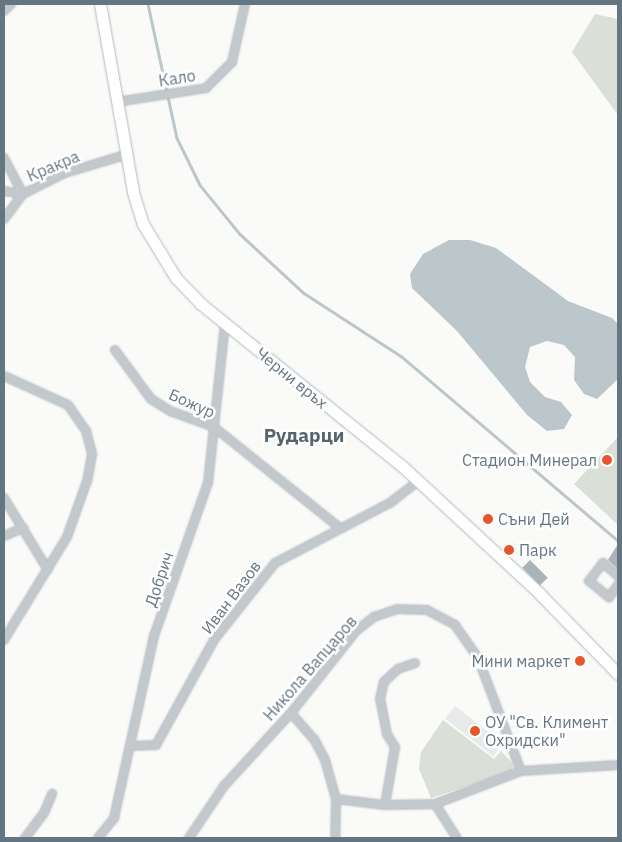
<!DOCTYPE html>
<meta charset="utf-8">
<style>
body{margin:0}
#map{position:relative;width:622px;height:842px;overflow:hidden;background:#fafaf8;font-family:"IBM Plex Sans",sans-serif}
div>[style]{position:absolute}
.built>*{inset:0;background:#e8e9e9;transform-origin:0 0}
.green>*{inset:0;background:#dadfd7}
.water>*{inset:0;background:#bbc7cb}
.stream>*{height:2.5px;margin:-1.25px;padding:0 1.25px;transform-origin:1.25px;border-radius:1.25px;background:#bbc7cb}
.building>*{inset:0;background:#aab3b9;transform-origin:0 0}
.roads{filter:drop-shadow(0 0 1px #b3babf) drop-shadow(0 0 1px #b3babf)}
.street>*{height:8px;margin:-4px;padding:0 4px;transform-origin:4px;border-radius:4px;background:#c3c8cc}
.secondary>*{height:11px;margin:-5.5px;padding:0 5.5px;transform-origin:5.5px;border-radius:5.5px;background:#fff}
.dots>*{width:14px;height:14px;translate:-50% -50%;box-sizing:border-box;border:2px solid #fff;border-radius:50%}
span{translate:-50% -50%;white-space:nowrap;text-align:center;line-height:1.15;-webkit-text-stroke:5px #fff;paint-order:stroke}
.street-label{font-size:16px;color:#657683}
.poi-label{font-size:16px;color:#657683}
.right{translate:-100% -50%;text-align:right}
.left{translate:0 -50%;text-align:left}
.quarter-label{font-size:19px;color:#57646e;font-weight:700}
.frame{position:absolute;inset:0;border:5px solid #657683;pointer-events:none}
</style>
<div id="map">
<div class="built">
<div style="left:455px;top:706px;width:61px;height:16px;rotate:38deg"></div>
</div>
<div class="green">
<div style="clip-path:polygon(595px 14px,618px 19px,618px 115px,572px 52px)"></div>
<div style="clip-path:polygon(618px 437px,618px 525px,574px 484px)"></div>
<div style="clip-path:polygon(443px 720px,494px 759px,501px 751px,513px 764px,512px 771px,431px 798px,419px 769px,421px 752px)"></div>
</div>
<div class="water">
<div style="clip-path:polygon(449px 240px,470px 240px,496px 248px,568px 301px,612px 318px,618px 324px,618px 379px,597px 399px,584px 394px,574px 380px,575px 357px,564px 345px,547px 341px,530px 347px,525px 367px,530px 382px,545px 397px,561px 402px,572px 415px,564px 429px,547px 431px,527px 415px,457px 331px,412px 288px,410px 274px,423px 254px)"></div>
</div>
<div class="stream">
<div style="left:148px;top:4px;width:137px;rotate:77.8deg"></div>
<div style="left:177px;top:138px;width:52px;rotate:63.9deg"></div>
<div style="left:200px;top:185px;width:63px;rotate:50.8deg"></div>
<div style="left:240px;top:234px;width:87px;rotate:42.7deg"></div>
<div style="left:304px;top:293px;width:116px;rotate:33deg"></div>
<div style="left:401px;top:356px;width:285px;rotate:40.4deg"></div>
</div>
<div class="building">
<div style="clip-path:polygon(618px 544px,618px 569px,608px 560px)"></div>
<div style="left:530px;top:560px;width:25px;height:11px;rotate:45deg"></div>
</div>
<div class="roads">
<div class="street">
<div style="left:4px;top:11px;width:10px;rotate:-45deg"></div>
<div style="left:116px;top:102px;width:91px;rotate:-8.8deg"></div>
<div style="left:206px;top:88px;width:37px;rotate:-45deg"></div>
<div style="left:232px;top:62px;width:59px;rotate:-77.4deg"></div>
<div style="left:4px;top:158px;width:41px;rotate:62.2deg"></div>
<div style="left:4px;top:191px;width:19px;rotate:9deg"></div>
<div style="left:4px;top:219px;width:31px;rotate:-53deg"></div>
<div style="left:23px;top:194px;width:47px;rotate:-26.6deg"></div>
<div style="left:65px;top:173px;width:63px;rotate:-16.7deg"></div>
<div style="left:115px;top:350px;width:61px;rotate:53.7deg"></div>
<div style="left:151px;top:399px;width:22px;rotate:32deg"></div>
<div style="left:170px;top:411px;width:47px;rotate:20deg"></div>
<div style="left:214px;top:427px;width:160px;rotate:38.7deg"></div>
<div style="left:4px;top:376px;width:70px;rotate:24.4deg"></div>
<div style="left:68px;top:405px;width:32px;rotate:55deg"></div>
<div style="left:86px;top:431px;width:24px;rotate:75deg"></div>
<div style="left:92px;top:454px;width:27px;rotate:100deg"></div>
<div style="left:87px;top:481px;width:59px;rotate:109.7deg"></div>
<div style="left:67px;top:537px;width:121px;rotate:121.5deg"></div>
<div style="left:4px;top:498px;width:84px;rotate:58.6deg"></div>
<div style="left:4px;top:536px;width:21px;rotate:-23deg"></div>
<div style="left:618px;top:576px;width:20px;rotate:-139deg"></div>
<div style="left:603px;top:563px;width:23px;rotate:128deg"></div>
<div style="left:589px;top:581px;width:26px;rotate:39deg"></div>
<div style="left:609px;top:597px;width:15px;rotate:-53deg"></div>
<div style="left:291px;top:713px;width:35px;rotate:49deg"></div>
<div style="left:314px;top:739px;width:24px;rotate:62deg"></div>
<div style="left:325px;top:760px;width:41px;rotate:74.2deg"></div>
<div style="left:336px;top:799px;width:39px;rotate:91deg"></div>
<div style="left:130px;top:746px;width:26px;rotate:-2deg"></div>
<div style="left:156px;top:745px;width:120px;rotate:-61.1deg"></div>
<div style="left:214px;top:640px;width:98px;rotate:-51.6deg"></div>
<div style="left:275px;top:563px;width:130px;rotate:-27.6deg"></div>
<div style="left:390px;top:503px;width:36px;rotate:-38deg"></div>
<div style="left:336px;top:799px;width:49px;rotate:7deg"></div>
<div style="left:385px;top:805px;width:50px;rotate:-1.1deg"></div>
<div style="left:435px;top:804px;width:92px;rotate:-21deg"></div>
<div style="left:521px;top:771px;width:97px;rotate:-3.5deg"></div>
<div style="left:435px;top:804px;width:40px;rotate:57.1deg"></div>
<div style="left:385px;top:805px;width:59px;rotate:-80.2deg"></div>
<div style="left:395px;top:747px;width:15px;rotate:-122deg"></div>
<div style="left:387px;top:734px;width:36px;rotate:-101deg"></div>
<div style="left:380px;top:699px;width:17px;rotate:-77deg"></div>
<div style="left:384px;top:682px;width:19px;rotate:-43deg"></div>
<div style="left:398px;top:669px;width:18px;rotate:-19deg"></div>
<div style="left:25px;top:838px;width:31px;rotate:-53deg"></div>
<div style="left:44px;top:813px;width:21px;rotate:-67deg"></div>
<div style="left:98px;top:838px;width:26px;rotate:-51deg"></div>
<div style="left:114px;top:818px;width:186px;rotate:-77.6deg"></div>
<div style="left:154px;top:636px;width:162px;rotate:-70.6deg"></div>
<div style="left:208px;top:483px;width:161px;rotate:-83.9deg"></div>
<div style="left:189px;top:838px;width:63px;rotate:-56.1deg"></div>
<div style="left:224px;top:786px;width:99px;rotate:-47.5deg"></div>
<div style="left:291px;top:713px;width:105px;rotate:-51.6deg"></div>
<div style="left:356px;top:631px;width:23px;rotate:-38deg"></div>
<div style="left:374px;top:617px;width:24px;rotate:-19deg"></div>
<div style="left:397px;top:609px;width:30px;rotate:2deg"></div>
<div style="left:427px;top:610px;width:32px;rotate:28deg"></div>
<div style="left:455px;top:625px;width:40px;rotate:55.1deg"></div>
<div style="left:478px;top:658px;width:121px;rotate:69.2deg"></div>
</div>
<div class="secondary">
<div style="left:100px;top:4px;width:191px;rotate:80deg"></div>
<div style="left:133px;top:192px;width:34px;rotate:73deg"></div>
<div style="left:143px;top:224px;width:63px;rotate:58.6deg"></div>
<div style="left:176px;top:278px;width:36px;rotate:46deg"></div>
<div style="left:201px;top:304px;width:258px;rotate:38.9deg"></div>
<div style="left:402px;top:466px;width:187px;rotate:42.8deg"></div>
<div style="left:539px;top:593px;width:113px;rotate:45.7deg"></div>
</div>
</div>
<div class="dots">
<div style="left:607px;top:460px;background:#e4572e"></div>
<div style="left:488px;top:519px;background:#e4572e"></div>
<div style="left:509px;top:550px;background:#e4572e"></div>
<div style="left:580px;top:661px;background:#e4572e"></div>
<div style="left:475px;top:731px;background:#e4572e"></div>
</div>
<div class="street-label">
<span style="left:177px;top:78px;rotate:-9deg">Кало</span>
<span style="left:53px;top:166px;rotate:-23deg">Кракра</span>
<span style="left:292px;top:378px;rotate:39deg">Черни връх</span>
<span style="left:192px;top:403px;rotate:24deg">Божур</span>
<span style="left:159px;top:579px;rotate:-71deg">Добрич</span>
<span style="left:231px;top:597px;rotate:-53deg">Иван Вазов</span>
<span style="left:310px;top:668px;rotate:-49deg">Никола Вапцаров</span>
</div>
<div class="poi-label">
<span class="right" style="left:597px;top:460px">Стадион Минерал</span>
<span class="left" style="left:498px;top:519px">Съни Дей</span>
<span class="left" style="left:519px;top:550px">Парк</span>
<span class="right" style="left:570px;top:661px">Мини маркет</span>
<span class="left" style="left:485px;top:731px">ОУ "Св. Климент<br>Охридски"</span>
</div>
<div class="quarter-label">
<span style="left:304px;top:436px">Рударци</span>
</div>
<div class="frame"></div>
</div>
